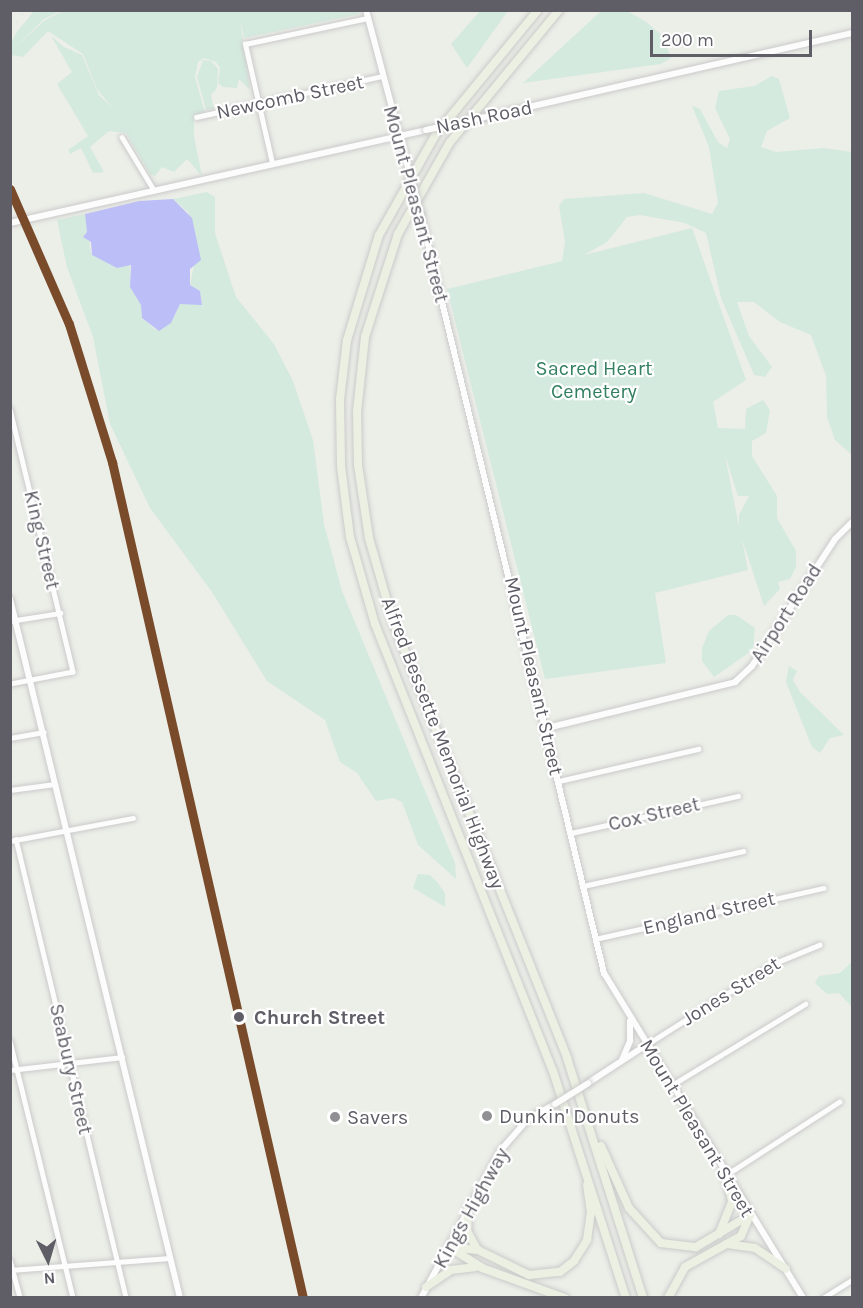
<!DOCTYPE html>
<style>
body{margin:0}
#map{position:relative;width:863px;height:1308px;overflow:hidden;background:#eceee8;font-family:Karla,sans-serif}
div>[style]{position:absolute}
.green>*{inset:0;background:#d5eadf}
.water>*{inset:0;background:#bcbef8}
.roads{filter:drop-shadow(0 0 2px #cbcbcb) drop-shadow(0 0 2px #cbcbcb)}
.street>*{height:4.5px;margin:-2.25px;padding:0 2.25px;transform-origin:2.25px;border-radius:2.25px;background:#fcfcfc}
.secondary>*{height:6px;margin:-3px;padding:0 3px;transform-origin:3px;border-radius:3px;background:#fcfcfc}
.highway>*{height:8px;margin:-4px;padding:0 4px;transform-origin:4px;border-radius:4px;background:#ebf0e2}
.rail>*{height:1.5px;margin-top:-0.75px;transform-origin:0;background:repeating-linear-gradient(90deg,#e4e5e4 0 1.5px,transparent 0 9.5px)}
.bridges{filter:drop-shadow(0 0 2px #cccccb) drop-shadow(0 0 2px #cccccb)}
.secondary-bridge>*{height:6px;margin:-3px;padding:0 3px;transform-origin:3px;border-radius:3px;background:#fcfcfc}
.rail-1>*{height:9px;margin:-4.5px;padding:0 4.5px;transform-origin:4.5px;border-radius:4.5px;background:#7a4b2a}
.dots>*{width:16px;height:16px;translate:-50% -50%;box-sizing:border-box;border:3px solid #fff;border-radius:50%}
span{translate:-50% -50%;white-space:nowrap;text-align:center;line-height:1.15;-webkit-text-stroke:4.5px #fff;paint-order:stroke}
.street-label{font-size:20px;color:#5f5e67}
.park-label{font-size:20px;color:#338061}
.stop-label{font-size:20px;color:#5f5e67;font-weight:700}
.left{translate:0 -50%;text-align:left}
.poi-label{font-size:20px;color:#5f5e67}
.frame{position:absolute;inset:0;border:12px solid #5f5e67;pointer-events:none}
.north{position:absolute;left:18px;top:1230px;width:60px;height:60px;-webkit-text-stroke:4px #fff;paint-order:stroke;rotate:175deg;font-size:16px;font-weight:700;line-height:24px;text-align:center;color:#5f5e67}
.north::after{content:'';display:block;margin:auto;width:21px;height:27px;background:#5f5e67;clip-path:polygon(50% 0,100% 100%,50% 72%,0 100%)}
.scale{position:absolute;left:650px;top:30px;width:162px;height:27px;box-sizing:border-box;border:3px solid #5f5e67;border-top:0;padding-left:8px;font-size:18px;line-height:21px;white-space:nowrap;color:#5f5e67;-webkit-text-stroke:4px #fff;paint-order:stroke}
</style>
<div id="map">
<div class="green">
<div style="clip-path:polygon(359px 10px,359px 14px,244px 38px,240px 19px,250px 90px,239px 79px,237px 88px,223px 87px,218px 83px,220px 68px,216px 62px,204px 58px,198px 62px,195px 77px,205px 113px,194px 115px,194px 136px,202px 176px,187px 159px,174px 172px,162px 167px,155px 176px,150px 174px,126px 133px,109px 131px,90px 147px,104px 172px,93px 173px,81px 148px,70px 154px,68px 150px,88px 136px,57px 84px,72px 72px,51px 36px,64px 47px,82px 55px,99px 95px,112px 108px,97px 89px,83px 54px,48px 31px,23px 57px,11px 55px,10px 45px,16px 33px,34px 11px,61px 11px,44px 19px,12px 50px,45px 20px,63px 11px)"></div>
<div style="clip-path:polygon(480px 11px,508px 11px,467px 68px,451px 44px)"></div>
<div style="clip-path:polygon(601px 11px,627px 11px,645px 21px,663px 36px,671px 58px,661px 64px,523px 83px)"></div>
<div style="clip-path:polygon(203px 60px,211px 61px,218px 69px,217px 88px,211px 95px,214px 109px,206px 110px,197px 77px)"></div>
<div style="clip-path:polygon(evenodd,772px 76px,779px 79px,790px 118px,767px 131px,761px 147px,776px 152px,824px 148px,852px 152px,852px 455px,835px 440px,827px 417px,826px 376px,811px 335px,780px 322px,754px 302px,737px 302px,749px 336px,772px 367px,765px 377px,754px 375px,721px 298px,706px 233px,685px 223px,640px 215px,627px 217px,607px 242px,584px 255px,692px 228px,746px 380px,713px 402px,718px 428px,745px 429px,746px 409px,763px 400px,770px 410px,766px 433px,752px 441px,752px 456px,777px 496px,777px 518px,796px 551px,796px 567px,790px 579px,778px 582px,780px 589px,764px 606px,742px 539px,748px 570px,655px 593px,666px 663px,545px 679px,447px 289px,562px 261px,565px 242px,559px 206px,564px 199px,644px 193px,712px 214px,718px 203px,709px 147px,692px 106px,700px 109px,718px 142px,727px 148px,730px 139px,715px 108px,719px 91px,754px 86px,772px 76px,725px 455px,738px 496px,749px 496px,739px 515px,739px 527px,725px 455px)"></div>
<div style="clip-path:polygon(207px 192px,215px 197px,215px 233px,236px 297px,274px 344px,293px 381px,313px 440px,324px 524px,342px 591px,455px 863px,456px 879px,418px 845px,402px 802px,393px 798px,376px 801px,357px 773px,340px 762px,325px 720px,267px 681px,212px 592px,150px 508px,110px 424px,93px 337px,67px 267px,57px 220px,85px 214px,91px 253px,130px 264px,130px 280px,142px 305px,142px 318px,156px 330px,173px 319px,180px 304px,202px 303px,200px 291px,190px 285px,197px 250px,194px 231px,188px 212px,173px 199px)"></div>
<div style="clip-path:polygon(728px 615px,736px 615px,755px 628px,753px 650px,714px 677px,702px 661px,702px 648px,709px 631px)"></div>
<div style="clip-path:polygon(789px 666px,797px 671px,793px 680px,800px 692px,844px 735px,830px 738px,820px 753px,812px 747px,786px 682px)"></div>
<div style="clip-path:polygon(418px 874px,430px 875px,438px 883px,445px 893px,445px 907px,413px 888px)"></div>
<div style="clip-path:polygon(852px 962px,852px 1007px,839px 993px,827px 994px,815px 983px,819px 976px,840px 973px)"></div>
</div>
<div class="water">
<div style="clip-path:polygon(173px 199px,192px 218px,201px 260px,190px 269px,190px 285px,200px 291px,202px 305px,180px 304px,171px 323px,159px 331px,142px 318px,141px 305px,130px 287px,131px 265px,117px 268px,92px 255px,91px 242px,83px 237px,87px 232px,85px 214px,139px 201px)"></div>
</div>
<div class="roads">
<div class="street">
<div style="left:196px;top:117px;width:191px;rotate:-12.4deg"></div>
<div style="left:122px;top:137px;width:62px;rotate:58.9deg"></div>
<div style="left:272px;top:163px;width:122px;rotate:-102.8deg"></div>
<div style="left:245px;top:44px;width:125px;rotate:-12deg"></div>
<div style="left:10px;top:409px;width:270px;rotate:76.5deg"></div>
<div style="left:73px;top:672px;width:64px;rotate:169.2deg"></div>
<div style="left:10px;top:621px;width:51px;rotate:-9.1deg"></div>
<div style="left:10px;top:738px;width:34px;rotate:-10deg"></div>
<div style="left:559px;top:781px;width:143px;rotate:-13deg"></div>
<div style="left:10px;top:790px;width:45px;rotate:-7.6deg"></div>
<div style="left:571px;top:833px;width:171px;rotate:-12.5deg"></div>
<div style="left:16px;top:839px;width:472px;rotate:76.5deg"></div>
<div style="left:10px;top:841px;width:125px;rotate:-10.6deg"></div>
<div style="left:583px;top:886px;width:164px;rotate:-12.3deg"></div>
<div style="left:595px;top:939px;width:234px;rotate:-12.6deg"></div>
<div style="left:10px;top:1041px;width:265px;rotate:76.2deg"></div>
<div style="left:646px;top:1045px;width:153px;rotate:-32.4deg"></div>
<div style="left:775px;top:963px;width:48px;rotate:-22.2deg"></div>
<div style="left:10px;top:1070px;width:113px;rotate:-6.6deg"></div>
<div style="left:672px;top:1085px;width:156px;rotate:-31.3deg"></div>
<div style="left:726px;top:1175px;width:135px;rotate:-32.9deg"></div>
<div style="left:10px;top:1260px;width:39px;rotate:75deg"></div>
<div style="left:10px;top:1270px;width:160px;rotate:-4.3deg"></div>
<div style="left:823px;top:1298px;width:34px;rotate:-32deg"></div>
</div>
<div class="secondary">
<div style="left:366px;top:10px;width:155px;rotate:75.1deg"></div>
<div style="left:485px;top:117px;width:376px;rotate:-12.9deg"></div>
<div style="left:421px;top:215px;width:780px;rotate:76.43deg"></div>
<div style="left:604px;top:973px;width:381px;rotate:58.5deg"></div>
<div style="left:10px;top:223px;width:426px;rotate:-12.6deg"></div>
<div style="left:10px;top:599px;width:719px;rotate:76.33deg"></div>
<div style="left:547px;top:728px;width:194px;rotate:-13.7deg"></div>
<div style="left:735px;top:682px;width:23px;rotate:-43deg"></div>
<div style="left:752px;top:666px;width:152px;rotate:-56.8deg"></div>
<div style="left:835px;top:539px;width:24px;rotate:-45deg"></div>
<div style="left:622px;top:1060px;width:21px;rotate:-67deg"></div>
<div style="left:630px;top:1041px;width:20px;rotate:-90deg"></div>
<div style="left:588px;top:1083px;width:69px;rotate:-33.2deg"></div>
<div style="left:421px;top:1298px;width:167px;rotate:-61.7deg"></div>
<div style="left:500px;top:1151px;width:43px;rotate:-48.8deg"></div>
<div style="left:528px;top:1119px;width:31px;rotate:-29deg"></div>
</div>
<div class="highway">
<div style="left:538px;top:10px;width:161px;rotate:129.4deg"></div>
<div style="left:436px;top:134px;width:116px;rotate:119.4deg"></div>
<div style="left:379px;top:235px;width:110px;rotate:106.9deg"></div>
<div style="left:347px;top:340px;width:60px;rotate:96.7deg"></div>
<div style="left:340px;top:400px;width:66px;rotate:89.1deg"></div>
<div style="left:341px;top:466px;width:72px;rotate:82.8deg"></div>
<div style="left:350px;top:537px;width:91px;rotate:74deg"></div>
<div style="left:375px;top:624px;width:481px;rotate:68.3deg"></div>
<div style="left:553px;top:1071px;width:238px;rotate:72.2deg"></div>
<div style="left:559px;top:10px;width:171px;rotate:129.5deg"></div>
<div style="left:450px;top:142px;width:106px;rotate:119.5deg"></div>
<div style="left:398px;top:234px;width:108px;rotate:107.8deg"></div>
<div style="left:365px;top:337px;width:75px;rotate:96.1deg"></div>
<div style="left:357px;top:412px;width:53px;rotate:88.9deg"></div>
<div style="left:358px;top:465px;width:74px;rotate:81.4deg"></div>
<div style="left:369px;top:538px;width:87px;rotate:74.1deg"></div>
<div style="left:393px;top:622px;width:469px;rotate:68.2deg"></div>
<div style="left:567px;top:1058px;width:252px;rotate:72.4deg"></div>
<div style="left:601px;top:1146px;width:68px;rotate:65.7deg"></div>
<div style="left:629px;top:1208px;width:47px;rotate:47.6deg"></div>
<div style="left:661px;top:1243px;width:35px;rotate:7deg"></div>
<div style="left:696px;top:1247px;width:63px;rotate:-30.7deg"></div>
<div style="left:468px;top:1208px;width:23px;rotate:92deg"></div>
<div style="left:467px;top:1231px;width:21px;rotate:61deg"></div>
<div style="left:719px;top:1234px;width:35px;rotate:-68deg"></div>
<div style="left:732px;top:1201px;width:27px;rotate:-103deg"></div>
<div style="left:727px;top:1244px;width:28px;rotate:8deg"></div>
<div style="left:755px;top:1248px;width:37px;rotate:34deg"></div>
<div style="left:449px;top:1247px;width:29px;rotate:6deg"></div>
<div style="left:478px;top:1250px;width:57px;rotate:26.1deg"></div>
<div style="left:529px;top:1275px;width:31px;rotate:-6deg"></div>
<div style="left:560px;top:1272px;width:18px;rotate:-38deg"></div>
<div style="left:574px;top:1261px;width:25px;rotate:-58deg"></div>
<div style="left:587px;top:1240px;width:27px;rotate:-82deg"></div>
<div style="left:591px;top:1213px;width:28px;rotate:-98deg"></div>
<div style="left:449px;top:1247px;width:39px;rotate:32deg"></div>
<div style="left:482px;top:1268px;width:88px;rotate:19.9deg"></div>
<div style="left:426px;top:1287px;width:30px;rotate:-34deg"></div>
<div style="left:451px;top:1270px;width:25px;rotate:-7deg"></div>
<div style="left:668px;top:1298px;width:35px;rotate:-61deg"></div>
<div style="left:685px;top:1267px;width:64px;rotate:-29deg"></div>
<div style="left:741px;top:1236px;width:23px;rotate:-67deg"></div>
</div>
</div>
<div class="rail">
<div style="left:10px;top:30px;width:25px;rotate:-53deg"></div>
<div style="left:10px;top:188px;width:4px;rotate:56deg"></div>
</div>
<div class="bridges">
<div class="secondary-bridge">
<div style="left:426px;top:130px;width:60px;rotate:-12.4deg"></div>
<div style="left:406px;top:160px;width:57px;rotate:74.7deg"></div>
<div style="left:555px;top:1104px;width:39px;rotate:-32deg"></div>
</div>
</div>
<div class="rail-1">
<div style="left:10px;top:189px;width:147px;rotate:66.4deg"></div>
<div style="left:69px;top:324px;width:145px;rotate:72.7deg"></div>
<div style="left:112px;top:462px;width:858px;rotate:77.13deg"></div>
</div>
<div class="dots">
<div style="left:239px;top:1017px;background:#5f5e67"></div>
<div style="left:487px;top:1116px;background:#909094"></div>
<div style="left:335px;top:1117px;background:#909094"></div>
</div>
<div class="street-label">
<span style="left:290px;top:97px;rotate:-12deg">Newcomb Street</span>
<span style="left:484px;top:117px;rotate:-12deg">Nash Road</span>
<span style="left:416px;top:204px;rotate:75deg">Mount Pleasant Street</span>
<span style="left:42px;top:540px;rotate:77deg">King Street</span>
<span style="left:786px;top:613px;rotate:-57deg">Airport Road</span>
<span style="left:534px;top:676px;rotate:77deg">Mount Pleasant Street</span>
<span style="left:443px;top:743px;rotate:69deg">Alfred Bessette Memorial Highway</span>
<span style="left:654px;top:814px;rotate:-13deg">Cox Street</span>
<span style="left:709px;top:913px;rotate:-13deg">England Street</span>
<span style="left:731px;top:991px;rotate:-32deg">Jones Street</span>
<span style="left:71px;top:1069px;rotate:77deg">Seabury Street</span>
<span style="left:697px;top:1128px;rotate:59deg">Mount Pleasant Street</span>
<span style="left:471px;top:1208px;rotate:-61deg">Kings Highway</span>
</div>
<div class="park-label">
<span style="left:594px;top:380px">Sacred Heart<br>Cemetery</span>
</div>
<div class="stop-label">
<span class="left" style="left:254px;top:1017px">Church Street</span>
</div>
<div class="poi-label">
<span class="left" style="left:499px;top:1116px">Dunkin' Donuts</span>
<span class="left" style="left:347px;top:1117px">Savers</span>
</div>
<div class="frame"></div>
<div class="north">N</div>
<div class="scale">200 m</div>
</div>
